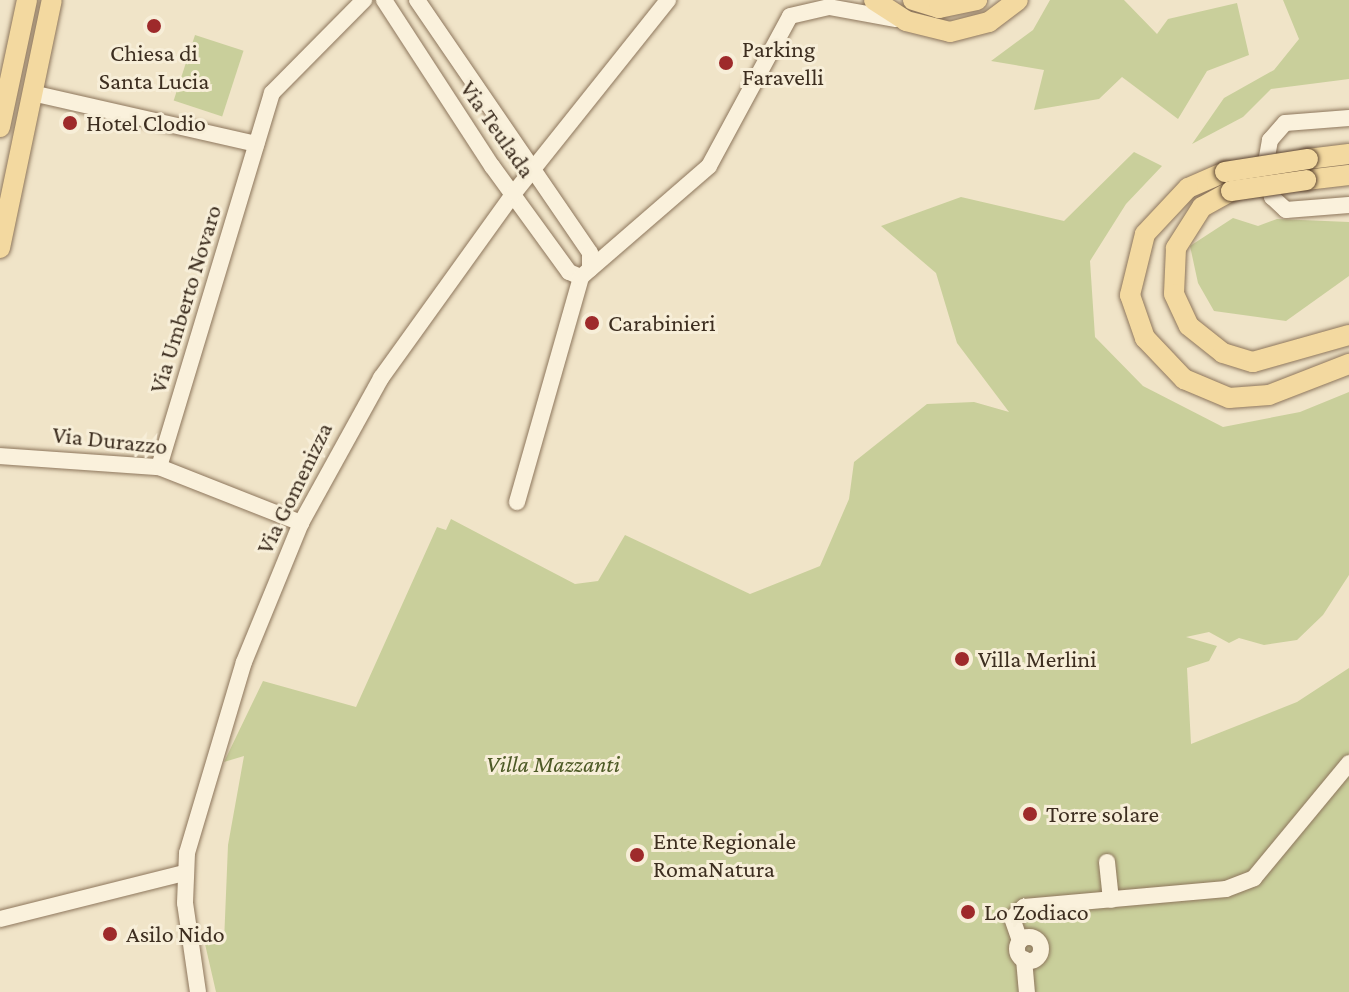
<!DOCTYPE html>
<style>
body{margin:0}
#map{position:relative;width:1349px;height:992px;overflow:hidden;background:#f0e4c8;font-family:"Crimson Pro",serif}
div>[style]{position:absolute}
.green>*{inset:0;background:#c9cf9b;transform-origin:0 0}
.roads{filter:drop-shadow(0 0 2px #8d765c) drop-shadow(0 0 2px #8d765c)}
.minor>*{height:16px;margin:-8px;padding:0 8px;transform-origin:8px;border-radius:8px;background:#faf1dc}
.minor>.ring{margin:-8px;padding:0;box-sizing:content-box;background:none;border:16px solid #faf1dc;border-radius:50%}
.major>*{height:20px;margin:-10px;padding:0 10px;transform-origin:10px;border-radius:10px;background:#f3d9a0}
.bridges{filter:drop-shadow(0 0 2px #5b4430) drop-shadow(0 0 2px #5b4430)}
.major-bridge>*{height:20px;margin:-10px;padding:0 10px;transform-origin:10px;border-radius:10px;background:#f3d9a0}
.dots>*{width:22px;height:22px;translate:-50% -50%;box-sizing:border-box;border:4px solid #f7eed8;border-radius:50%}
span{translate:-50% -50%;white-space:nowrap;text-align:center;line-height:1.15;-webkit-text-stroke:6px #f7eed8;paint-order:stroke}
.poi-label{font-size:24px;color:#3d2e20}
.left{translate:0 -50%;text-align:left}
.street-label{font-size:24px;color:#3d2e20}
.park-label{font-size:24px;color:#4d5a26;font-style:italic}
</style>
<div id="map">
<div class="green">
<div style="clip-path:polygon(1050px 0,1124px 0,1157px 34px,1168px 19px,1237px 3px,1249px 55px,1207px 71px,1178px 119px,1122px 77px,1099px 99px,1034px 110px,1044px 70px,991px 61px,1033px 30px)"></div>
<div style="clip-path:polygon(1283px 0,1349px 0,1349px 79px,1271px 89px,1243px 117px,1192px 144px,1224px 98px,1274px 70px,1299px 39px)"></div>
<div style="left:195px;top:35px;width:51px;height:69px;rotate:18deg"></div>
<div style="clip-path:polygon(1134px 152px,1162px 166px,1126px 204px,1090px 261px,1095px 337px,1143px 386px,1223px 427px,1300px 412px,1349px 392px,1349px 575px,1323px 615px,1297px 640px,1264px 645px,1239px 638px,1229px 643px,1209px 632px,1186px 637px,1217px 646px,1209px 661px,1187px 668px,1191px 744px,1297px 702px,1349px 668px,1349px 992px,216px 992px,205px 944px,224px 942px,228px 845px,244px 756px,224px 762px,263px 681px,356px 707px,437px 527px,446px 530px,451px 519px,575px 584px,598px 581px,625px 535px,750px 594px,820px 566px,849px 499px,854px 462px,927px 404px,974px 402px,1009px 412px,957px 343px,936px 273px,881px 226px,961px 197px,1064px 221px)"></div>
<div style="clip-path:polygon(1233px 218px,1258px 226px,1277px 219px,1349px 222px,1349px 276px,1286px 321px,1214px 311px,1198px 283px,1190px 246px)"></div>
</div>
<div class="roads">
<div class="minor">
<div style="left:384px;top:0;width:198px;rotate:57deg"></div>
<div style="left:492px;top:166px;width:131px;rotate:54deg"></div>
<div style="left:569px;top:272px;width:13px;rotate:23deg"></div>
<div style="left:417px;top:0;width:306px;rotate:55.6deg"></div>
<div style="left:590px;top:253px;width:16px;rotate:90deg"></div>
<div style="left:32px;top:93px;width:230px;rotate:12.8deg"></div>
<div style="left:1349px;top:118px;width:64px;rotate:175.5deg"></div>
<div style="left:1285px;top:123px;width:23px;rotate:131deg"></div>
<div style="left:1270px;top:140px;width:27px;rotate:100deg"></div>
<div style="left:1265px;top:167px;width:31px;rotate:77deg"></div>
<div style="left:1272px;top:197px;width:19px;rotate:43deg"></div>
<div style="left:1286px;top:210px;width:63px;rotate:-4.5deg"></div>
<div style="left:0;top:456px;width:159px;rotate:4deg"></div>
<div style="left:159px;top:467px;width:153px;rotate:21.5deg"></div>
<div style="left:159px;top:467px;width:391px;rotate:-73.2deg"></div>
<div style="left:272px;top:93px;width:131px;rotate:-45.3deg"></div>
<div style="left:517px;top:502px;width:234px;rotate:-74.1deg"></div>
<div style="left:581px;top:277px;width:169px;rotate:-40.9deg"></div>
<div style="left:709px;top:166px;width:170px;rotate:-61.6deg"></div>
<div style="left:790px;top:16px;width:40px;rotate:-13deg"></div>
<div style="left:829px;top:7px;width:68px;rotate:10.2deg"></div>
<div style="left:1107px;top:862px;width:38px;rotate:84deg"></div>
<div style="left:0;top:919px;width:190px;rotate:-14deg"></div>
<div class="ring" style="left:1017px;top:937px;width:8px;height:8px"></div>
<div style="left:1020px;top:941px;width:24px;rotate:-109deg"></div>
<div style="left:1012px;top:918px;width:16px;rotate:-43deg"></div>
<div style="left:1024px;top:907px;width:203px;rotate:-5.1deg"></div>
<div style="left:1226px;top:889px;width:30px;rotate:-21deg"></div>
<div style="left:1254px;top:878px;width:149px;rotate:-50.4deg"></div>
<div style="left:1024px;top:959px;width:33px;rotate:85deg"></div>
<div style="left:198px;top:992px;width:90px;rotate:-98.3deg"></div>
<div style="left:185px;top:903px;width:50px;rotate:-87.7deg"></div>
<div style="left:187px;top:853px;width:199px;rotate:-73.4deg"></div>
<div style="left:244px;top:662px;width:150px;rotate:-67.7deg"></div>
<div style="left:301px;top:523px;width:166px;rotate:-61.1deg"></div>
<div style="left:381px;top:378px;width:228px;rotate:-54.3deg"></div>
<div style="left:514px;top:193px;width:247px;rotate:-51.4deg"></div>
</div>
<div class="major">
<div style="left:874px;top:0;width:38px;rotate:33deg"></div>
<div style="left:906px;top:21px;width:45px;rotate:14deg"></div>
<div style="left:950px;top:32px;width:40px;rotate:-14.4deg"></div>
<div style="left:989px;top:22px;width:36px;rotate:-37deg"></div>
<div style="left:913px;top:0;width:27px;rotate:17deg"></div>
<div style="left:939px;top:8px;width:39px;rotate:-12deg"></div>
<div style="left:0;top:127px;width:130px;rotate:-78deg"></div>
<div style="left:1308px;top:159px;width:41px;rotate:-7deg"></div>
<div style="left:1225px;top:172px;width:40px;rotate:156.6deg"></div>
<div style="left:1188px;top:188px;width:63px;rotate:133.1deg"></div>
<div style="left:1145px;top:234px;width:63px;rotate:103.8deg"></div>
<div style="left:1130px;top:295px;width:46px;rotate:70.8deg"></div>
<div style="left:1145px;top:338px;width:57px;rotate:46.4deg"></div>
<div style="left:1184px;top:379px;width:49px;rotate:22.9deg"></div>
<div style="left:1229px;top:398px;width:40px;rotate:-4.3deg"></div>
<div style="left:1269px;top:395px;width:86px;rotate:-21.2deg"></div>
<div style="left:1306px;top:180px;width:43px;rotate:-6.6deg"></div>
<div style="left:1231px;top:191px;width:33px;rotate:151deg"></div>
<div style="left:1202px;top:207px;width:49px;rotate:122.4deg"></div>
<div style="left:1176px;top:248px;width:46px;rotate:92.5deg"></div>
<div style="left:1174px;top:294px;width:35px;rotate:65deg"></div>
<div style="left:1189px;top:326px;width:43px;rotate:38.5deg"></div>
<div style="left:1223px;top:353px;width:31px;rotate:17deg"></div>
<div style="left:1253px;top:362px;width:100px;rotate:-15.7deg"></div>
<div style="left:0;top:248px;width:253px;rotate:-78.2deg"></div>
</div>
</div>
<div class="bridges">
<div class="major-bridge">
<div style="left:1225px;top:172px;width:84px;rotate:-8.9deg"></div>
<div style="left:1231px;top:191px;width:76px;rotate:-8.3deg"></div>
</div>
</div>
<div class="dots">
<div style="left:154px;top:26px;background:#9e2a2b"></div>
<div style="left:726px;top:63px;background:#9e2a2b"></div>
<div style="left:70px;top:123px;background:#9e2a2b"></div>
<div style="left:592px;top:323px;background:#9e2a2b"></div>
<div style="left:962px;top:659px;background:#9e2a2b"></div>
<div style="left:1030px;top:814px;background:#9e2a2b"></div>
<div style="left:637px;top:855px;background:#9e2a2b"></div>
<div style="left:968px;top:912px;background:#9e2a2b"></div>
<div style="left:110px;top:934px;background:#9e2a2b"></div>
</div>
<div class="poi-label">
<span class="left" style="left:742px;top:63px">Parking<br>Faravelli</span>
<span style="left:154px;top:67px">Chiesa di<br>Santa Lucia</span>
<span class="left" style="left:86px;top:123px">Hotel Clodio</span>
<span class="left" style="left:608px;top:323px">Carabinieri</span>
<span class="left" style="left:978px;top:659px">Villa Merlini</span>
<span class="left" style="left:1046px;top:814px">Torre solare</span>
<span class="left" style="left:653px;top:855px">Ente Regionale<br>RomaNatura</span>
<span class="left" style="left:984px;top:912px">Lo Zodiaco</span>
<span class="left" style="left:126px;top:934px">Asilo Nido</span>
</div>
<div class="street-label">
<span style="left:498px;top:129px;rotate:55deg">Via Teulada</span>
<span style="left:185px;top:299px;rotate:-73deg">Via Umberto Novaro</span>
<span style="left:110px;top:440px;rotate:6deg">Via Durazzo</span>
<span style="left:294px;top:488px;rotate:-64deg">Via Gomenizza</span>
</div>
<div class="park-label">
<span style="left:553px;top:764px">Villa Mazzanti</span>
</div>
</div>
